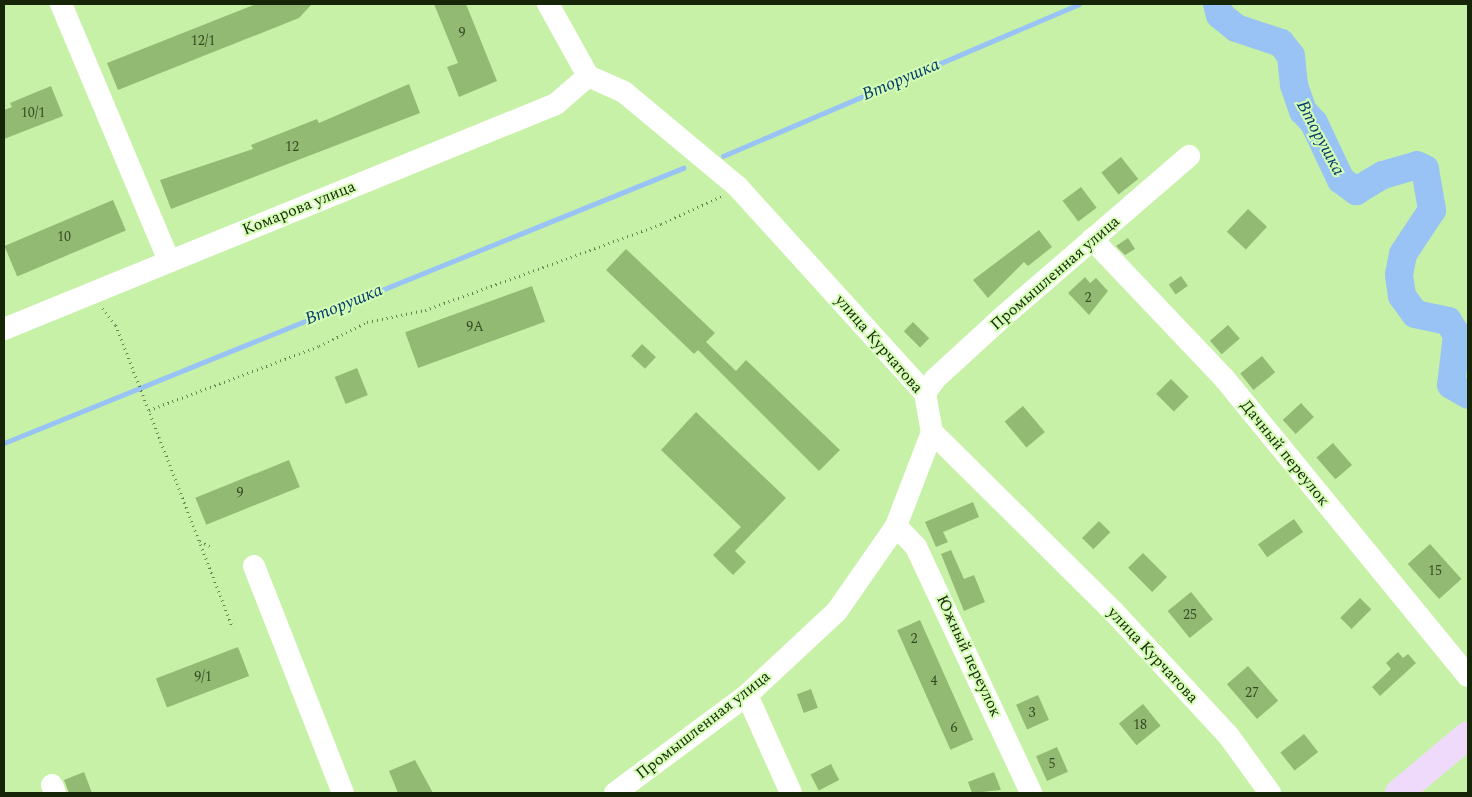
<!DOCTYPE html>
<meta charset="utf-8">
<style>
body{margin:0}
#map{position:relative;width:1472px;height:797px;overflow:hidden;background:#c8f1a8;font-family:Spectral,serif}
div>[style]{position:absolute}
.stream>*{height:4.5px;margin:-2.25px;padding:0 2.25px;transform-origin:2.25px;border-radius:2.25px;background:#98c3f4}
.river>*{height:28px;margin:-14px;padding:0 14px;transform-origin:14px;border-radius:14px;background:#98c3f4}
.building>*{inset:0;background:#93ba73;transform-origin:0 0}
.path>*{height:2.5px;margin-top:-1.25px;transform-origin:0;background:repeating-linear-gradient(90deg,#698452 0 1px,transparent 0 5px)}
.minor>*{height:22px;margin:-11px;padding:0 11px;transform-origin:11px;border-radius:11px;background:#fff}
.major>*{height:28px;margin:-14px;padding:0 14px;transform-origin:14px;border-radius:14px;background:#efdafc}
span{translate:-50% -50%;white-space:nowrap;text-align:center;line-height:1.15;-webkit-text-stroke:4px #d5ffb5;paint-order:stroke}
.number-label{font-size:14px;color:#354a23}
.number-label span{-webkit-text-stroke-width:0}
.street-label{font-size:16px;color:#162508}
.water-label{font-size:18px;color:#043b6d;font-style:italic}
.frame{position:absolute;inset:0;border:5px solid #162508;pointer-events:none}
</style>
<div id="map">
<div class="stream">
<div style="left:723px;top:156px;width:387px;rotate:-23.1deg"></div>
<div style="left:4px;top:443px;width:733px;rotate:-22.05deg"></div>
</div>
<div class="river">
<div style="left:1217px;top:4px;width:11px;rotate:75deg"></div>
<div style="left:1220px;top:15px;width:21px;rotate:39deg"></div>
<div style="left:1236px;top:28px;width:47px;rotate:18.4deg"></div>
<div style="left:1281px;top:43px;width:16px;rotate:52deg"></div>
<div style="left:1291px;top:56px;width:29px;rotate:84deg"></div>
<div style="left:1294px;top:85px;width:28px;rotate:71deg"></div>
<div style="left:1303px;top:111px;width:16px;rotate:47deg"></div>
<div style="left:1314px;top:123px;width:63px;rotate:64.7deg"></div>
<div style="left:1341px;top:180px;width:19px;rotate:36deg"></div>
<div style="left:1356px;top:191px;width:31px;rotate:-31deg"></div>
<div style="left:1383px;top:175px;width:35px;rotate:-16deg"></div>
<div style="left:1417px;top:165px;width:9px;rotate:27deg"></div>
<div style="left:1425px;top:169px;width:42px;rotate:80.3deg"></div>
<div style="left:1432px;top:210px;width:53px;rotate:123.4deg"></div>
<div style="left:1403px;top:254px;width:21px;rotate:101deg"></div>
<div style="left:1399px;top:275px;width:21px;rotate:82deg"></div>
<div style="left:1402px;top:296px;width:22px;rotate:54deg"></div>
<div style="left:1415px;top:314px;width:34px;rotate:12deg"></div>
<div style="left:1448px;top:321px;width:17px;rotate:57deg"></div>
<div style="left:1457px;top:335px;width:50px;rotate:96.8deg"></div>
<div style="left:1451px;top:385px;width:20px;rotate:30deg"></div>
</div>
<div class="building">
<div style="clip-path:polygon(256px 4px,312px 4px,299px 18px,118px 90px,107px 63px)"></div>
<div style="clip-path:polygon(434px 4px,466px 4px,497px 81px,459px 97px,447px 67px,458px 63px)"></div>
<div style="clip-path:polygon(409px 84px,420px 113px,171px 209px,160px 180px,253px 149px,251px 145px,317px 119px,319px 123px)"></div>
<div style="clip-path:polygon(51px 86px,63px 116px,4px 139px,4px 110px,12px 107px,10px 103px)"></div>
<div style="left:1121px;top:157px;width:28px;height:25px;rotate:52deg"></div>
<div style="left:1081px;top:187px;width:26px;height:23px;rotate:53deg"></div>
<div style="left:113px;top:200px;width:33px;height:118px;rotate:67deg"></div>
<div style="left:1248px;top:209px;width:26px;height:31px;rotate:43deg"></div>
<div style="clip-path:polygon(1039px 230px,1052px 247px,1028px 266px,1024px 262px,988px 298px,973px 280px)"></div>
<div style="clip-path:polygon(1128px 238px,1135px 249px,1125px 255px,1116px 246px)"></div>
<div style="clip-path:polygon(626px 249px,715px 333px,706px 342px,736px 371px,746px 360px,840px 450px,819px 471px,698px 350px,694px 354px,606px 270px)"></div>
<div style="left:1181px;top:276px;width:12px;height:15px;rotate:55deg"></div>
<div style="clip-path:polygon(1085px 277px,1090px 283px,1096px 278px,1108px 291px,1089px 315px,1068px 293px)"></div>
<div style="left:532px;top:286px;width:38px;height:135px;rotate:70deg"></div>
<div style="left:913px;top:322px;width:23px;height:13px;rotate:45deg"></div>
<div style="left:1228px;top:325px;width:18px;height:24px;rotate:49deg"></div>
<div style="left:642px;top:344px;width:19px;height:16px;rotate:43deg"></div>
<div style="left:1262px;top:356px;width:21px;height:28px;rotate:51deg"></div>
<div style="left:357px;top:368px;width:29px;height:24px;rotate:68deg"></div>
<div style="left:1171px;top:379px;width:25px;height:21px;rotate:45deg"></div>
<div style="left:1301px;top:403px;width:19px;height:25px;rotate:47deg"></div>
<div style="left:1023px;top:406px;width:34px;height:24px;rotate:50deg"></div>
<div style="clip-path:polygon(696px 412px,786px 498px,735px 551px,746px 562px,733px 575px,713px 555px,741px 527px,661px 450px)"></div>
<div style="left:1333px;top:443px;width:29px;height:22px;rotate:49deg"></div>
<div style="left:289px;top:460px;width:29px;height:101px;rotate:68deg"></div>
<div style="clip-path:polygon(973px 502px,979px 517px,943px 532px,948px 542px,936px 547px,925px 522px)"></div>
<div style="left:1294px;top:519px;width:16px;height:44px;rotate:55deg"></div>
<div style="left:1099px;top:521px;width:16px;height:24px;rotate:45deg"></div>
<div style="left:1430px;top:544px;width:47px;height:30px;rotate:48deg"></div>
<div style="clip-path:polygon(951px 550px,964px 579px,974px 575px,985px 602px,964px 611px,941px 554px)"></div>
<div style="left:1143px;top:553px;width:34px;height:21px;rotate:45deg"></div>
<div style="left:1191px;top:592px;width:35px;height:30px;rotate:51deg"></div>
<div style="left:1360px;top:598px;width:16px;height:28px;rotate:45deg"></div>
<div style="left:920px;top:620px;width:131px;height:25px;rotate:66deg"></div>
<div style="left:238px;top:647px;width:31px;height:88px;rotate:69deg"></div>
<div style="clip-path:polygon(1398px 652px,1403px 658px,1408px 654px,1416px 663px,1380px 696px,1372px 687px,1391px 669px,1386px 663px)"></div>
<div style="left:1248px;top:666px;width:46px;height:28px;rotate:49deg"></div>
<div style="left:811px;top:689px;width:20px;height:15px;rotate:70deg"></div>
<div style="left:1038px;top:695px;width:27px;height:24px;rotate:66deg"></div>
<div style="left:1143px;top:704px;width:28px;height:31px;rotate:51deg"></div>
<div style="left:1304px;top:734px;width:23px;height:30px;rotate:52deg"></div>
<div style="left:1057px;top:747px;width:27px;height:23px;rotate:66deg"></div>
<div style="clip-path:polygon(415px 760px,433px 793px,398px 793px,389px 771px)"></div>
<div style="left:831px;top:764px;width:18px;height:23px;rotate:63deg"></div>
<div style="clip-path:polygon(84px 772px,92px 793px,69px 793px,64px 780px)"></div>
<div style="clip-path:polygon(994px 772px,1001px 790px,972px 793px,968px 782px)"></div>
</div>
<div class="path">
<div style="left:103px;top:308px;width:21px;rotate:53deg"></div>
<div style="left:116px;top:325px;width:325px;rotate:68.9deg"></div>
<div style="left:149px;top:410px;width:182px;rotate:-20.6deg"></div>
<div style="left:319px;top:346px;width:54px;rotate:-26.6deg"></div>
<div style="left:367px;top:322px;width:59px;rotate:-11.7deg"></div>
<div style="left:425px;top:310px;width:251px;rotate:-20deg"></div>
<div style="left:661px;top:224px;width:67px;rotate:-24.7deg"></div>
<div style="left:200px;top:541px;width:11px;rotate:27deg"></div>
</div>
<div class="minor">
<div style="left:61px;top:4px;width:279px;rotate:67.2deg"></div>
<div style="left:548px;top:4px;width:82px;rotate:60.9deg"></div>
<div style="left:588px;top:76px;width:39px;rotate:24deg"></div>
<div style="left:624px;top:92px;width:147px;rotate:39.8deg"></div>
<div style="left:737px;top:186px;width:280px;rotate:47.8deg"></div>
<div style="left:925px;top:393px;width:40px;rotate:80deg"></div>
<div style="left:932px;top:432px;width:255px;rotate:44.7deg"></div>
<div style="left:1113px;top:611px;width:169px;rotate:47.2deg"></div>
<div style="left:1228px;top:735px;width:72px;rotate:54.1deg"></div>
<div style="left:1092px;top:239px;width:192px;rotate:46.5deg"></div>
<div style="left:1224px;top:378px;width:385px;rotate:50.7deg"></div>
<div style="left:4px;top:329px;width:596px;rotate:-22.18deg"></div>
<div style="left:556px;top:104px;width:43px;rotate:-41.2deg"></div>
<div style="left:925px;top:393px;width:17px;rotate:-54deg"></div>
<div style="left:935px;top:379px;width:96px;rotate:-42.5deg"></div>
<div style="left:1006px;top:314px;width:242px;rotate:-40.8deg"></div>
<div style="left:896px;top:526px;width:29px;rotate:46deg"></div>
<div style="left:916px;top:547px;width:272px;rotate:64.9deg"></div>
<div style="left:254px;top:566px;width:244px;rotate:68.6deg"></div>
<div style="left:747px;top:695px;width:107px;rotate:65.8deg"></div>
<div style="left:52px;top:785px;width:9px;rotate:69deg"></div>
<div style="left:615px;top:793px;width:164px;rotate:-36.6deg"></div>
<div style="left:747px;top:695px;width:123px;rotate:-43deg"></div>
<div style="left:837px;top:611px;width:103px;rotate:-55.2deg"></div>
<div style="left:896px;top:526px;width:101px;rotate:-69deg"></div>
</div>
<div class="major">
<div style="left:1399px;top:793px;width:90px;rotate:-40deg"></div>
</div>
<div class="number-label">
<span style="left:462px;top:33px">9</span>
<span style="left:203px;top:41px">12/1</span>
<span style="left:33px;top:113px">10/1</span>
<span style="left:292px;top:147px">12</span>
<span style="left:64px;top:237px">10</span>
<span style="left:1088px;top:298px">2</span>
<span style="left:475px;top:327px">9А</span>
<span style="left:240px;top:493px">9</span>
<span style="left:1435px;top:571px">15</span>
<span style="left:1190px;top:615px">25</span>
<span style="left:914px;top:639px">2</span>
<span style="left:203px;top:677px">9/1</span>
<span style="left:934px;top:681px">4</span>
<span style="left:1252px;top:693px">27</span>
<span style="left:1032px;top:713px">3</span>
<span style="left:1140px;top:725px">18</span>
<span style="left:954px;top:728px">6</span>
<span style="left:1052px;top:764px">5</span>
</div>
<div class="street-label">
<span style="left:299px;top:208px;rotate:-22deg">Комарова улица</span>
<span style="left:1055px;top:273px;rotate:-41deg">Промышленная улица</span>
<span style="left:879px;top:344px;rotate:49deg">улица Курчатова</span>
<span style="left:1285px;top:453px;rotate:51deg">Дачный переулок</span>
<span style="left:1153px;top:655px;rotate:47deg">улица Курчатова</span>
<span style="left:969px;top:656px;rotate:65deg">Южный переулок</span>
<span style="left:703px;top:725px;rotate:-38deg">Промышленная улица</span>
</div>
<div class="water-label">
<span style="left:901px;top:80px;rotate:-23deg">Вторушка</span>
<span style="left:1320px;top:138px;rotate:62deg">Вторушка</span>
<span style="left:344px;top:305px;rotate:-22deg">Вторушка</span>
</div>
<div class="frame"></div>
</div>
